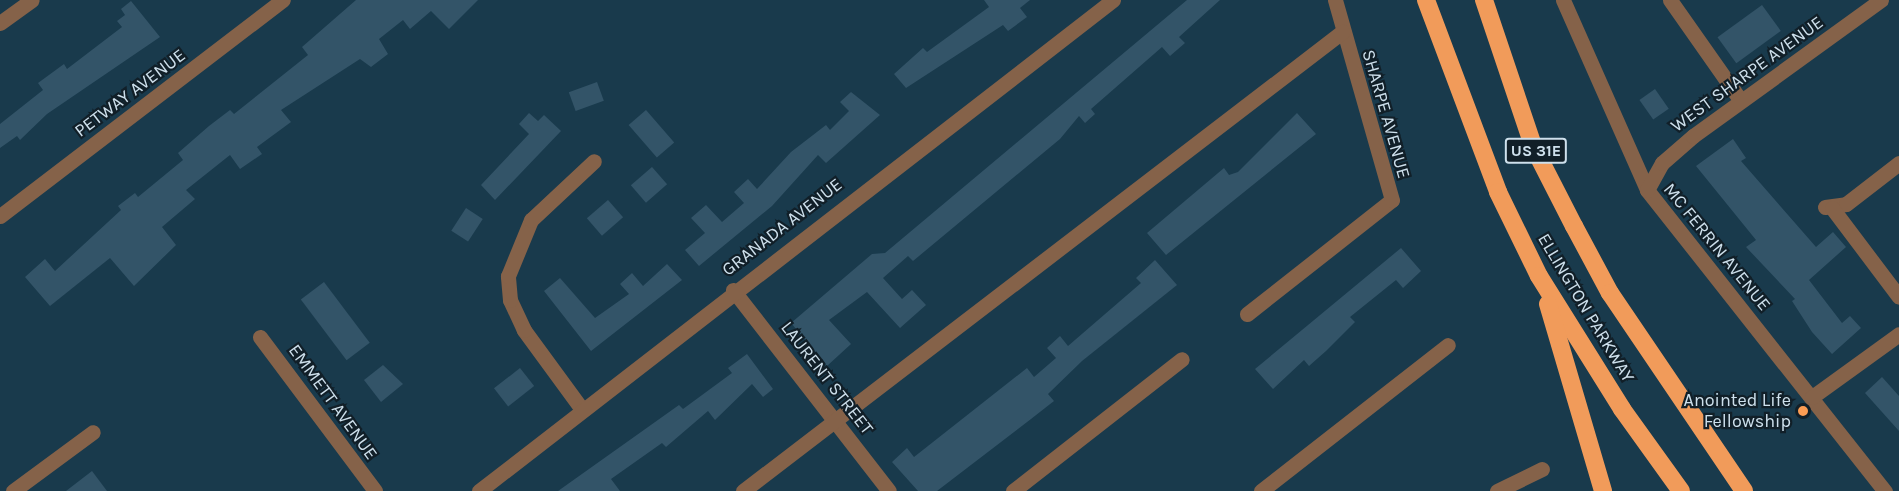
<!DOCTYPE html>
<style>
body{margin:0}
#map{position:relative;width:1899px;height:491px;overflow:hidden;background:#193a4c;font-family:Karla,sans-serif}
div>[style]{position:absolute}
.building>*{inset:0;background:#335468;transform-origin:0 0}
.minor>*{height:15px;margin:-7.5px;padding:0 7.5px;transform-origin:7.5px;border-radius:7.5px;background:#856249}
.highway>*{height:18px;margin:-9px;padding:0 9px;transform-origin:9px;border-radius:9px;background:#f19b5a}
.dots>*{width:16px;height:16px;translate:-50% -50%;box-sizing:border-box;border:3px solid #111f28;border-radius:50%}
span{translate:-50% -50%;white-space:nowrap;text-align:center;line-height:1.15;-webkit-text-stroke:4.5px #111f28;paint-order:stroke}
.shield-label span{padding:2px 4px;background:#111f28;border:2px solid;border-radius:4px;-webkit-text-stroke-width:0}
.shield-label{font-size:16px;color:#cee0ec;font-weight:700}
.street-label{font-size:18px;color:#cee0ec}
.poi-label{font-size:18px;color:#cee0ec}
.right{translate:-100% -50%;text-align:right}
</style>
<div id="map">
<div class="building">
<div style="clip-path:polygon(356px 0,478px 0,449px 29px,431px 11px,410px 29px,403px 20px,379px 39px,388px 54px,371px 67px,360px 59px,281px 110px,291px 122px,257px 147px,262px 154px,240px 169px,230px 155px,186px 190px,195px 199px,162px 227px,176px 245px,134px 286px,110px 258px,50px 306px,25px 277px,45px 259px,55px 271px,121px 210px,118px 206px,135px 193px,138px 197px,183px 160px,178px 153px,209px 126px,230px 110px,234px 114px,308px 55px,302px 47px)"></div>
<div style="clip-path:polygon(984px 0,1030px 0,1020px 8px,1027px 17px,1008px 31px,1003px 25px,906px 88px,894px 74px,923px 48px,927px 52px,989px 7px)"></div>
<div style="clip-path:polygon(1187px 0,1220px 0,1179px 37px,1185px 43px,1170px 56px,1162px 47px,1091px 109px,1095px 114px,1085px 123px,1079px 116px,1060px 139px,913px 261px,908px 256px,883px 278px,902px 299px,912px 290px,926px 305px,900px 328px,867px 292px,829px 320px,851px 344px,827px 366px,791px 323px,872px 254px,885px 253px)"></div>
<div style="clip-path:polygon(131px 1px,160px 37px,47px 114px,20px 140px,17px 136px,0 148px,0 124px,43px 90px,38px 83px,64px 64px,67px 69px,122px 27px,117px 21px,125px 15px,121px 9px)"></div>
<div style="left:1762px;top:5px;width:32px;height:55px;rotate:54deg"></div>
<div style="left:597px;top:82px;width:20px;height:30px;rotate:70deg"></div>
<div style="left:1655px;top:89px;width:24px;height:19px;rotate:55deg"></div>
<div style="clip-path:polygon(851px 92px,880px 115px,826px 163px,818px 155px,772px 206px,699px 266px,685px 250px,705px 233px,691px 218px,706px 205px,722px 222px,744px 203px,734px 192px,748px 179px,757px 189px,791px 152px,826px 125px,830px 130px,849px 111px,840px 102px)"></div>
<div style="left:646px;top:110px;width:43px;height:23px;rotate:49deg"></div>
<div style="clip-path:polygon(529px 113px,538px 121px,544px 115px,561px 131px,495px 200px,481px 185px,529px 134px,519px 124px)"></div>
<div style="clip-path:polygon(1297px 113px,1316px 134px,1166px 255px,1147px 233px,1224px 168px,1229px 175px,1238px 172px)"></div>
<div style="clip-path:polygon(1733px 139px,1746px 158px,1741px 161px,1816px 247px,1833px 232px,1846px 247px,1809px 280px,1842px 323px,1850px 316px,1861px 328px,1832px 354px,1812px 332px,1792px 301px,1795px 299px,1746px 247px,1756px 240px,1696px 166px)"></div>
<div style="left:652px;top:167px;width:23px;height:28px;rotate:49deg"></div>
<div style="left:608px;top:200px;width:23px;height:28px;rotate:49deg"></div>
<div style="left:466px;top:208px;width:20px;height:27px;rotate:33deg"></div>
<div style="clip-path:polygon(1401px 248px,1421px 271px,1403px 288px,1396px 280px,1350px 317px,1355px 322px,1326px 351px,1309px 366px,1304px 360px,1273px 389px,1255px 369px)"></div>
<div style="clip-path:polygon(1155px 260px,1177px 285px,1082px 361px,1048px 394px,1054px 401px,1031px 419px,937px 491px,918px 491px,892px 462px,907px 448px,914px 457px,1027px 368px,1034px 377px,1056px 358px,1047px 348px,1060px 336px,1068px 346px,1141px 283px,1136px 278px)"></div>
<div style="clip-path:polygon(667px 264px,682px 280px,591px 351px,544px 291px,560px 278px,595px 318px,629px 294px,620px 284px,632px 273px,643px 286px)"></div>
<div style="left:324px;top:282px;width:76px;height:29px;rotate:53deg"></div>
<div style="clip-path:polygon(747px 354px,773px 389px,763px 397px,752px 384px,715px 420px,708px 411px,666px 447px,662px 443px,611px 479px,620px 491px,558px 491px,679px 405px,683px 409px,732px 373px,728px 368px)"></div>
<div style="clip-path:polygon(383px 365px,403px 384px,381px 402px,364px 380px)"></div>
<div style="left:520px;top:368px;width:23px;height:33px;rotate:52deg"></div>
<div style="clip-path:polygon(1882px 377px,1899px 396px,1899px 431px,1865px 393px)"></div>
<div style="clip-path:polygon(92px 471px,107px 491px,66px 491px)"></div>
</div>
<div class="minor">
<div style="left:1563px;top:0;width:208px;rotate:66.1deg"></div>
<div style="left:1647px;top:190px;width:384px;rotate:51.7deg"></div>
<div style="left:1670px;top:0;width:123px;rotate:54.9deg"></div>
<div style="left:0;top:23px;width:39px;rotate:-36deg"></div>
<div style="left:1647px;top:190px;width:31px;rotate:-61deg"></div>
<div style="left:1662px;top:163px;width:41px;rotate:-41.1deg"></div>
<div style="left:1693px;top:136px;width:232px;rotate:-35.9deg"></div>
<div style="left:1825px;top:207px;width:21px;rotate:-8deg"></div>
<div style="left:1846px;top:204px;width:67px;rotate:-37.7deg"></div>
<div style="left:1832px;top:208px;width:111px;rotate:53deg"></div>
<div style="left:0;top:216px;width:356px;rotate:-37.4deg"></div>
<div style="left:733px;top:290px;width:254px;rotate:52.2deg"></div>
<div style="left:1247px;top:314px;width:184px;rotate:-38.2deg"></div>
<div style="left:1392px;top:200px;width:208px;rotate:-105.9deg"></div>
<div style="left:260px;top:337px;width:192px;rotate:53.2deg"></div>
<div style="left:1812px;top:397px;width:107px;rotate:-35.9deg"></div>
<div style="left:581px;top:408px;width:97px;rotate:-126.2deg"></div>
<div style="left:524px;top:330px;width:33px;rotate:-115deg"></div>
<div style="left:510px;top:300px;width:24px;rotate:-95deg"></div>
<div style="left:508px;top:276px;width:61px;rotate:-67.7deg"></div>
<div style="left:531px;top:220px;width:86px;rotate:-43.1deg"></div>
<div style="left:13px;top:491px;width:99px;rotate:-36.4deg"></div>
<div style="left:479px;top:491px;width:802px;rotate:-37.76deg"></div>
<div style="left:743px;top:491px;width:755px;rotate:-37.46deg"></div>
<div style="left:1013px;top:491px;width:214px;rotate:-38deg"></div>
<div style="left:1261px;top:491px;width:237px;rotate:-38deg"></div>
<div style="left:1497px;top:491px;width:50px;rotate:-26.1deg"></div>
</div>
<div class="highway">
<div style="left:1426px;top:0;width:205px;rotate:69.4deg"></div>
<div style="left:1498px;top:192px;width:93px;rotate:64deg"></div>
<div style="left:1539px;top:276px;width:157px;rotate:58deg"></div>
<div style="left:1622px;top:409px;width:101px;rotate:54.3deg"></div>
<div style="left:1484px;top:0;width:154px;rotate:71.4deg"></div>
<div style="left:1533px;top:146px;width:90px;rotate:62.9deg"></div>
<div style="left:1574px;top:226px;width:76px;rotate:61.8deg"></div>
<div style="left:1610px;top:293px;width:239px;rotate:55.9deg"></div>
<div style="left:1548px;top:304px;width:195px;rotate:73.6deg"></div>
</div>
<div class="dots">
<div style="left:1803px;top:411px;background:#fc9d54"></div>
</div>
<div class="shield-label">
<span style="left:1536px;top:151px">US 31E</span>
</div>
<div class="street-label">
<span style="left:1747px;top:74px;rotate:-36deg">WEST SHARPE AVENUE</span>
<span style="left:130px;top:93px;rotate:-37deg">PETWAY AVENUE</span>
<span style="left:1386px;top:114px;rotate:74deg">SHARPE AVENUE</span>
<span style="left:782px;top:227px;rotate:-38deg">GRANADA AVENUE</span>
<span style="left:1717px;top:247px;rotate:51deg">MC FERRIN AVENUE</span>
<span style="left:1586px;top:308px;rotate:59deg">ELLINGTON PARKWAY</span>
<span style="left:827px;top:378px;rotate:52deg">LAURENT STREET</span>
<span style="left:333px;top:402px;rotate:54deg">EMMETT AVENUE</span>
</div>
<div class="poi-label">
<span class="right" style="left:1791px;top:411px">Anointed Life<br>Fellowship</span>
</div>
</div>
